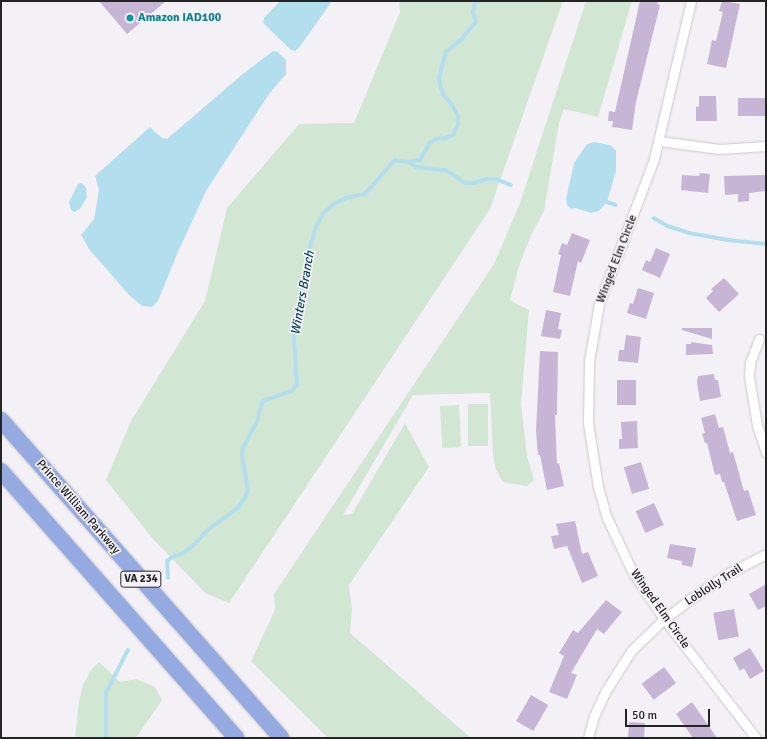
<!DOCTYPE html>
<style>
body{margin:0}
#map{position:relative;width:767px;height:739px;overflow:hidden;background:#f4f1f6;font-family:Signika,sans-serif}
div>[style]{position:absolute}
.green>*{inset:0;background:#d2e6d4;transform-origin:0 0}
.water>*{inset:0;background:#b3deee}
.stream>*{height:3.5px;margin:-1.75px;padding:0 1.75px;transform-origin:1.75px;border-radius:1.75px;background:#b3deee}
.building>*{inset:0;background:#c7b5d5;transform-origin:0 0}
.roads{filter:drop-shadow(0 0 1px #cac7cb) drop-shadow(0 0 1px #cac7cb)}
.minor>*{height:9px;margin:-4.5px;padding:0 4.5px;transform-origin:4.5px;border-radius:4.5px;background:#fff}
.trunk>*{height:16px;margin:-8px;padding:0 8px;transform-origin:8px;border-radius:8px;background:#96aae2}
.dots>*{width:11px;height:11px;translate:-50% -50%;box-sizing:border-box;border:2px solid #f4f1f6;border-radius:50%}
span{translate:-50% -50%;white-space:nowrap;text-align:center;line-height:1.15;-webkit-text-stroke:3.5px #f4f1f6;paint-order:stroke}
.shield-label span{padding:1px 3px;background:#f4f1f6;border:1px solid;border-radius:3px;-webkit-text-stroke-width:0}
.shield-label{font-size:11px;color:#242425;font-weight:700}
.culture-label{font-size:12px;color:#0d838f;font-weight:700}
.left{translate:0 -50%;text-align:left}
.street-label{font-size:12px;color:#242425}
.water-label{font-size:13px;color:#0c4859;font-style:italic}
.frame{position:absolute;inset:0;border:2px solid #242425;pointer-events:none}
.scale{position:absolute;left:625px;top:709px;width:85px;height:18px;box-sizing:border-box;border:2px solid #242425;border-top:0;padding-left:5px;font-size:12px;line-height:14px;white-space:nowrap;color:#242425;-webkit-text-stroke:3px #f4f1f6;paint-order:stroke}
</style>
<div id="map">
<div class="green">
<div style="clip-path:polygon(399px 1px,563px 1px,490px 209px,229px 603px,205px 593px,153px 539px,106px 480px,131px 421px,205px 301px,227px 208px,299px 124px,354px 123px,400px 12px)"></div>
<div style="clip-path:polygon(586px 1px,632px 1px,598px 117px,564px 109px,559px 123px,544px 211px,532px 233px,520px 263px,510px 300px,529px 310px,521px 404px,527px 456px,534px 480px,527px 486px,503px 482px,496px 470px,493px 455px,490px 393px,413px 395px,343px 515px,352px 514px,405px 423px,429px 467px,349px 585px,352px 610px,350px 633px,471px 738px,328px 738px,251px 661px,275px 610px,274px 594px,494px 264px,520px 203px)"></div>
<div style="left:468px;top:404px;width:20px;height:42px"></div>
<div style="left:459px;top:405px;width:42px;height:19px;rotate:87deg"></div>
<div style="clip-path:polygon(99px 662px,120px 682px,136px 679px,155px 687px,162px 700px,136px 738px,75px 738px,79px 701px,83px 685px,91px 670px)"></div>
</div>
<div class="water">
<div style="clip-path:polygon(280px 1px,332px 1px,299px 48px,295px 51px,291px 50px,263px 23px,264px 18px)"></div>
<div style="clip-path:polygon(273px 51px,278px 52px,286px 60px,286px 74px,269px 94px,206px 191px,178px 252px,158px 301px,152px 307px,142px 306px,129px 295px,89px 249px,81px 235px,94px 219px,99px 190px,95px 176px,150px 127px,162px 138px,167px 139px,244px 73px)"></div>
<div style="clip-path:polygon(594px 142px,610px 145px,616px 150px,616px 171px,607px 202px,599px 211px,591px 213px,576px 208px,571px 209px,567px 205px,566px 199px,574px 163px,587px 144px)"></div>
<div style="clip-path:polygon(82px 183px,86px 188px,87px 197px,80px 209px,74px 212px,71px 210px,69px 202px,78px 184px)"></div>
</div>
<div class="stream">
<div style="left:410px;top:163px;width:7px;rotate:34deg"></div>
<div style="left:416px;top:167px;width:30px;rotate:6deg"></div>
<div style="left:446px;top:170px;width:23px;rotate:34deg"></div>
<div style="left:465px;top:183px;width:9px"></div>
<div style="left:474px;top:183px;width:13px;rotate:-18deg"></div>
<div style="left:486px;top:179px;width:10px"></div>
<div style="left:496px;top:179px;width:16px;rotate:22deg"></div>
<div style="left:607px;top:202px;width:9px;rotate:18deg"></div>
<div style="left:654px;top:218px;width:16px;rotate:30deg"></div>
<div style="left:668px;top:226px;width:22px;rotate:18deg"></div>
<div style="left:689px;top:233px;width:40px;rotate:10deg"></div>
<div style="left:728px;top:240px;width:38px;rotate:6deg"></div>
<div style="left:168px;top:578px;width:17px;rotate:-93deg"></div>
<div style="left:167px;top:561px;width:9px;rotate:-36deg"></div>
<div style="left:174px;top:556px;width:10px;rotate:-17deg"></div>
<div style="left:184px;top:553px;width:11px;rotate:-38deg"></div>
<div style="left:193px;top:546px;width:23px;rotate:-47deg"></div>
<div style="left:209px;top:529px;width:36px;rotate:-36deg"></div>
<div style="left:238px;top:508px;width:12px;rotate:-55deg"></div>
<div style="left:245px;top:498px;width:9px;rotate:-69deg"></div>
<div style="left:248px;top:490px;width:35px;rotate:-100deg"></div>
<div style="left:242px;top:456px;width:8px;rotate:-83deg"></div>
<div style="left:243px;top:448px;width:32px;rotate:-62deg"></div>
<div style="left:258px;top:420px;width:7px;rotate:-82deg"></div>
<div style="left:259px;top:413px;width:13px;rotate:-72deg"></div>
<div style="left:263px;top:401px;width:31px;rotate:-19deg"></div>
<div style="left:292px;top:391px;width:8px;rotate:-50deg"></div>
<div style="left:297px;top:385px;width:47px;rotate:-93.7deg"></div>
<div style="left:294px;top:338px;width:20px;rotate:-81deg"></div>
<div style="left:297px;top:318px;width:64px;rotate:-80.1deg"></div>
<div style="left:308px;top:255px;width:29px;rotate:-74deg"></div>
<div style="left:316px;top:227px;width:15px;rotate:-62deg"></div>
<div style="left:323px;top:214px;width:15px;rotate:-42deg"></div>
<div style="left:334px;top:204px;width:13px;rotate:-27deg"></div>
<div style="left:346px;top:198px;width:19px;rotate:-12deg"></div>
<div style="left:365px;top:194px;width:45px;rotate:-48.6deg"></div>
<div style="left:395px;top:160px;width:12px;rotate:9deg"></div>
<div style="left:407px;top:162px;width:13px;rotate:-9deg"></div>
<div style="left:420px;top:160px;width:20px;rotate:-60deg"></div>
<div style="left:430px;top:143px;width:7px;rotate:-34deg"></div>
<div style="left:436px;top:139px;width:9px;rotate:-6deg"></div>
<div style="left:445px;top:138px;width:9px;rotate:-21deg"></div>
<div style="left:453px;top:135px;width:11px;rotate:-63deg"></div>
<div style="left:458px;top:125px;width:9px;rotate:-90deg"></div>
<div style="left:458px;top:116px;width:13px;rotate:-119deg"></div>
<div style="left:452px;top:105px;width:12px;rotate:-132deg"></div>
<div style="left:444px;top:96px;width:9px;rotate:-111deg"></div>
<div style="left:441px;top:88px;width:10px;rotate:-101deg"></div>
<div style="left:439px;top:78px;width:27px;rotate:-75deg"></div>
<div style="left:446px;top:52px;width:21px;rotate:-39deg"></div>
<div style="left:462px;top:39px;width:22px;rotate:-51deg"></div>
<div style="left:476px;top:22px;width:10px;rotate:-107deg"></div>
<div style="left:473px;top:12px;width:8px;rotate:-76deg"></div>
<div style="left:475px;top:4px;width:5px;rotate:-37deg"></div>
<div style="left:106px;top:738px;width:45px;rotate:-90deg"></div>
<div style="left:106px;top:693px;width:48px;rotate:-62.9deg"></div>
</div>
<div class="building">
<div style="clip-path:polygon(99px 1px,166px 1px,127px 34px)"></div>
<div style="clip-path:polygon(640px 1px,658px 1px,657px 4px,660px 5px,636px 102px,632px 130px,612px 127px,613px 121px,608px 121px,609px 111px,615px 112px)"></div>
<div style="clip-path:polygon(722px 1px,740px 4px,726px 68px,707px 64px,712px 40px,716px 41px,723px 12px,719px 11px)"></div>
<div style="clip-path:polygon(699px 96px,716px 96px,717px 121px,696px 121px,696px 107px,699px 107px)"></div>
<div style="left:766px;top:98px;width:18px;height:28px;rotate:90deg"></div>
<div style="clip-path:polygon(700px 173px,710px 174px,708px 193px,681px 190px,682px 175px,699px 176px)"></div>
<div style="clip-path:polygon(766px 175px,766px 191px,749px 193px,749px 201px,738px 202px,738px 194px,725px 195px,724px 176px)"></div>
<div style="clip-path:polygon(572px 233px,590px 240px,581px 263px,578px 261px,570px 296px,553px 292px,561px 255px,558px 254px,562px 243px,567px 245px)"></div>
<div style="clip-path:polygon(656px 248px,670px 254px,660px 278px,642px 270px,646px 260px,650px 262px)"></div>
<div style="clip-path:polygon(724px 278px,739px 294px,719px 312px,706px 298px,713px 291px,711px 289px)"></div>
<div style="clip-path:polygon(638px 288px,654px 293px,646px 319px,627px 313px,630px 303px,633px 304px)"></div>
<div style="clip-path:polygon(546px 310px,561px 313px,558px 329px,562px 330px,560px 339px,541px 336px)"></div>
<div style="clip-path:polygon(682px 328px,712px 328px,712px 339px,682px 330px)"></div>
<div style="clip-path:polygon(626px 335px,641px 337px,638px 363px,618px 361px,619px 350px,624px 350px)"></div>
<div style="clip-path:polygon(691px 342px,712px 345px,713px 354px,686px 355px,686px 344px,691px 344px)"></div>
<div style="clip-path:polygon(540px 351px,558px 352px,557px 415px,555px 415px,557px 464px,559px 463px,564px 486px,547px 490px,540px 455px,538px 455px,536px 431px)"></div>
<div style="clip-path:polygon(714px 374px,715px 380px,718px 380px,721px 397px,700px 401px,697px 382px,698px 376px)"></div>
<div style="left:617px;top:380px;width:19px;height:25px"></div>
<div style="clip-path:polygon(715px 414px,719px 428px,723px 427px,730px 453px,733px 452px,744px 491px,748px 490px,756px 515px,737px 521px,724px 482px,722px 482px,720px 474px,715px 475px,707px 443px,705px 443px,702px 434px,705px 433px,701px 418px)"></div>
<div style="clip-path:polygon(637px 421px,638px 448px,619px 449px,619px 439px,622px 439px,621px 422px)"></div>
<div style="left:641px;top:462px;width:28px;height:18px;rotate:73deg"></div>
<div style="left:654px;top:503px;width:24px;height:20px;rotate:66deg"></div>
<div style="clip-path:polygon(575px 521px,582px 554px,588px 552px,598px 576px,582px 583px,567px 546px,554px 549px,551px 536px,559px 535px,556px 524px)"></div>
<div style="clip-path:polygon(670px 544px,696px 548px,692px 567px,682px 565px,682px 561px,667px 558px)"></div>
<div style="clip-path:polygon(766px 584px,766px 606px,758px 610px,749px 594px)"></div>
<div style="clip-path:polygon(606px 600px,622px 612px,604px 634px,597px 629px,571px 673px,577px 675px,567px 699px,549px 692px,564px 656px,559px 653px,573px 630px,578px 633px)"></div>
<div style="left:734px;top:609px;width:28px;height:21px;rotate:80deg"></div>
<div style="clip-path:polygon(750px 648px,764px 671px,750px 679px,744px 668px,740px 671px,733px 658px)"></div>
<div style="left:664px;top:667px;width:20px;height:28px;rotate:53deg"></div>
<div style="left:531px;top:695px;width:20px;height:30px;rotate:30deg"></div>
<div style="clip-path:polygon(692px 702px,708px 725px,717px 738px,693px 738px,676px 714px)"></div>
<div style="left:629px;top:722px;width:16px;height:16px;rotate:4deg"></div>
</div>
<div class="roads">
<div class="minor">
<div style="left:691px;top:1px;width:162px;rotate:103.2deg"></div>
<div style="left:654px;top:159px;width:155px;rotate:110.8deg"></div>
<div style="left:599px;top:304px;width:58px;rotate:100deg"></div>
<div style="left:589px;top:361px;width:62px;rotate:90.9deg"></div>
<div style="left:588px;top:423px;width:65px;rotate:81.1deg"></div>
<div style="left:598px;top:487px;width:32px;rotate:74deg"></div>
<div style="left:607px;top:518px;width:61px;rotate:64.7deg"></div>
<div style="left:633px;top:573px;width:55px;rotate:56deg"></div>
<div style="left:664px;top:619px;width:150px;rotate:52.3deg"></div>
<div style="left:659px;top:141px;width:61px;rotate:7.6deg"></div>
<div style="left:719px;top:149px;width:47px;rotate:-3.7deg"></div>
<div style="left:759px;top:339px;width:26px;rotate:111deg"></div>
<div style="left:750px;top:363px;width:14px;rotate:94deg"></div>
<div style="left:749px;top:377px;width:49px;rotate:80.5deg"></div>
<div style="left:757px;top:425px;width:29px;rotate:72deg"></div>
<div style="left:588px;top:738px;width:23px;rotate:-75deg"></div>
<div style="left:594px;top:716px;width:26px;rotate:-65deg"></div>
<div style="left:605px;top:692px;width:49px;rotate:-57.6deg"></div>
<div style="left:631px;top:651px;width:46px;rotate:-44.1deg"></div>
<div style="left:664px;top:619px;width:31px;rotate:-37deg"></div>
<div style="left:689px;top:600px;width:44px;rotate:-34.8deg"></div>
<div style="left:725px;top:575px;width:46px;rotate:-27.1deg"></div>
</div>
<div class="trunk">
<div style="left:1px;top:420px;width:424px;rotate:48.6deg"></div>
<div style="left:1px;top:471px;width:356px;rotate:48.6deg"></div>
</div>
</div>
<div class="dots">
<div style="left:130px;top:18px;background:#0f9aa8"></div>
</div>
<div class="shield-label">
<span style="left:141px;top:579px">VA 234</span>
</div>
<div class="culture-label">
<span class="left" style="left:138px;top:18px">Amazon IAD100</span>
</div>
<div class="street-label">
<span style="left:617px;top:259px;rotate:-69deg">Winged Elm Circle</span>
<span style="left:78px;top:507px;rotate:49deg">Prince William Parkway</span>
<span style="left:714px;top:585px;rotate:-33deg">Loblolly Trail</span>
<span style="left:660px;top:609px;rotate:55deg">Winged Elm Circle</span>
</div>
<div class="water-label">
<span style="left:303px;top:293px;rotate:-80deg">Winters Branch</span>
</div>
<div class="frame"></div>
<div class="scale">50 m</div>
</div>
